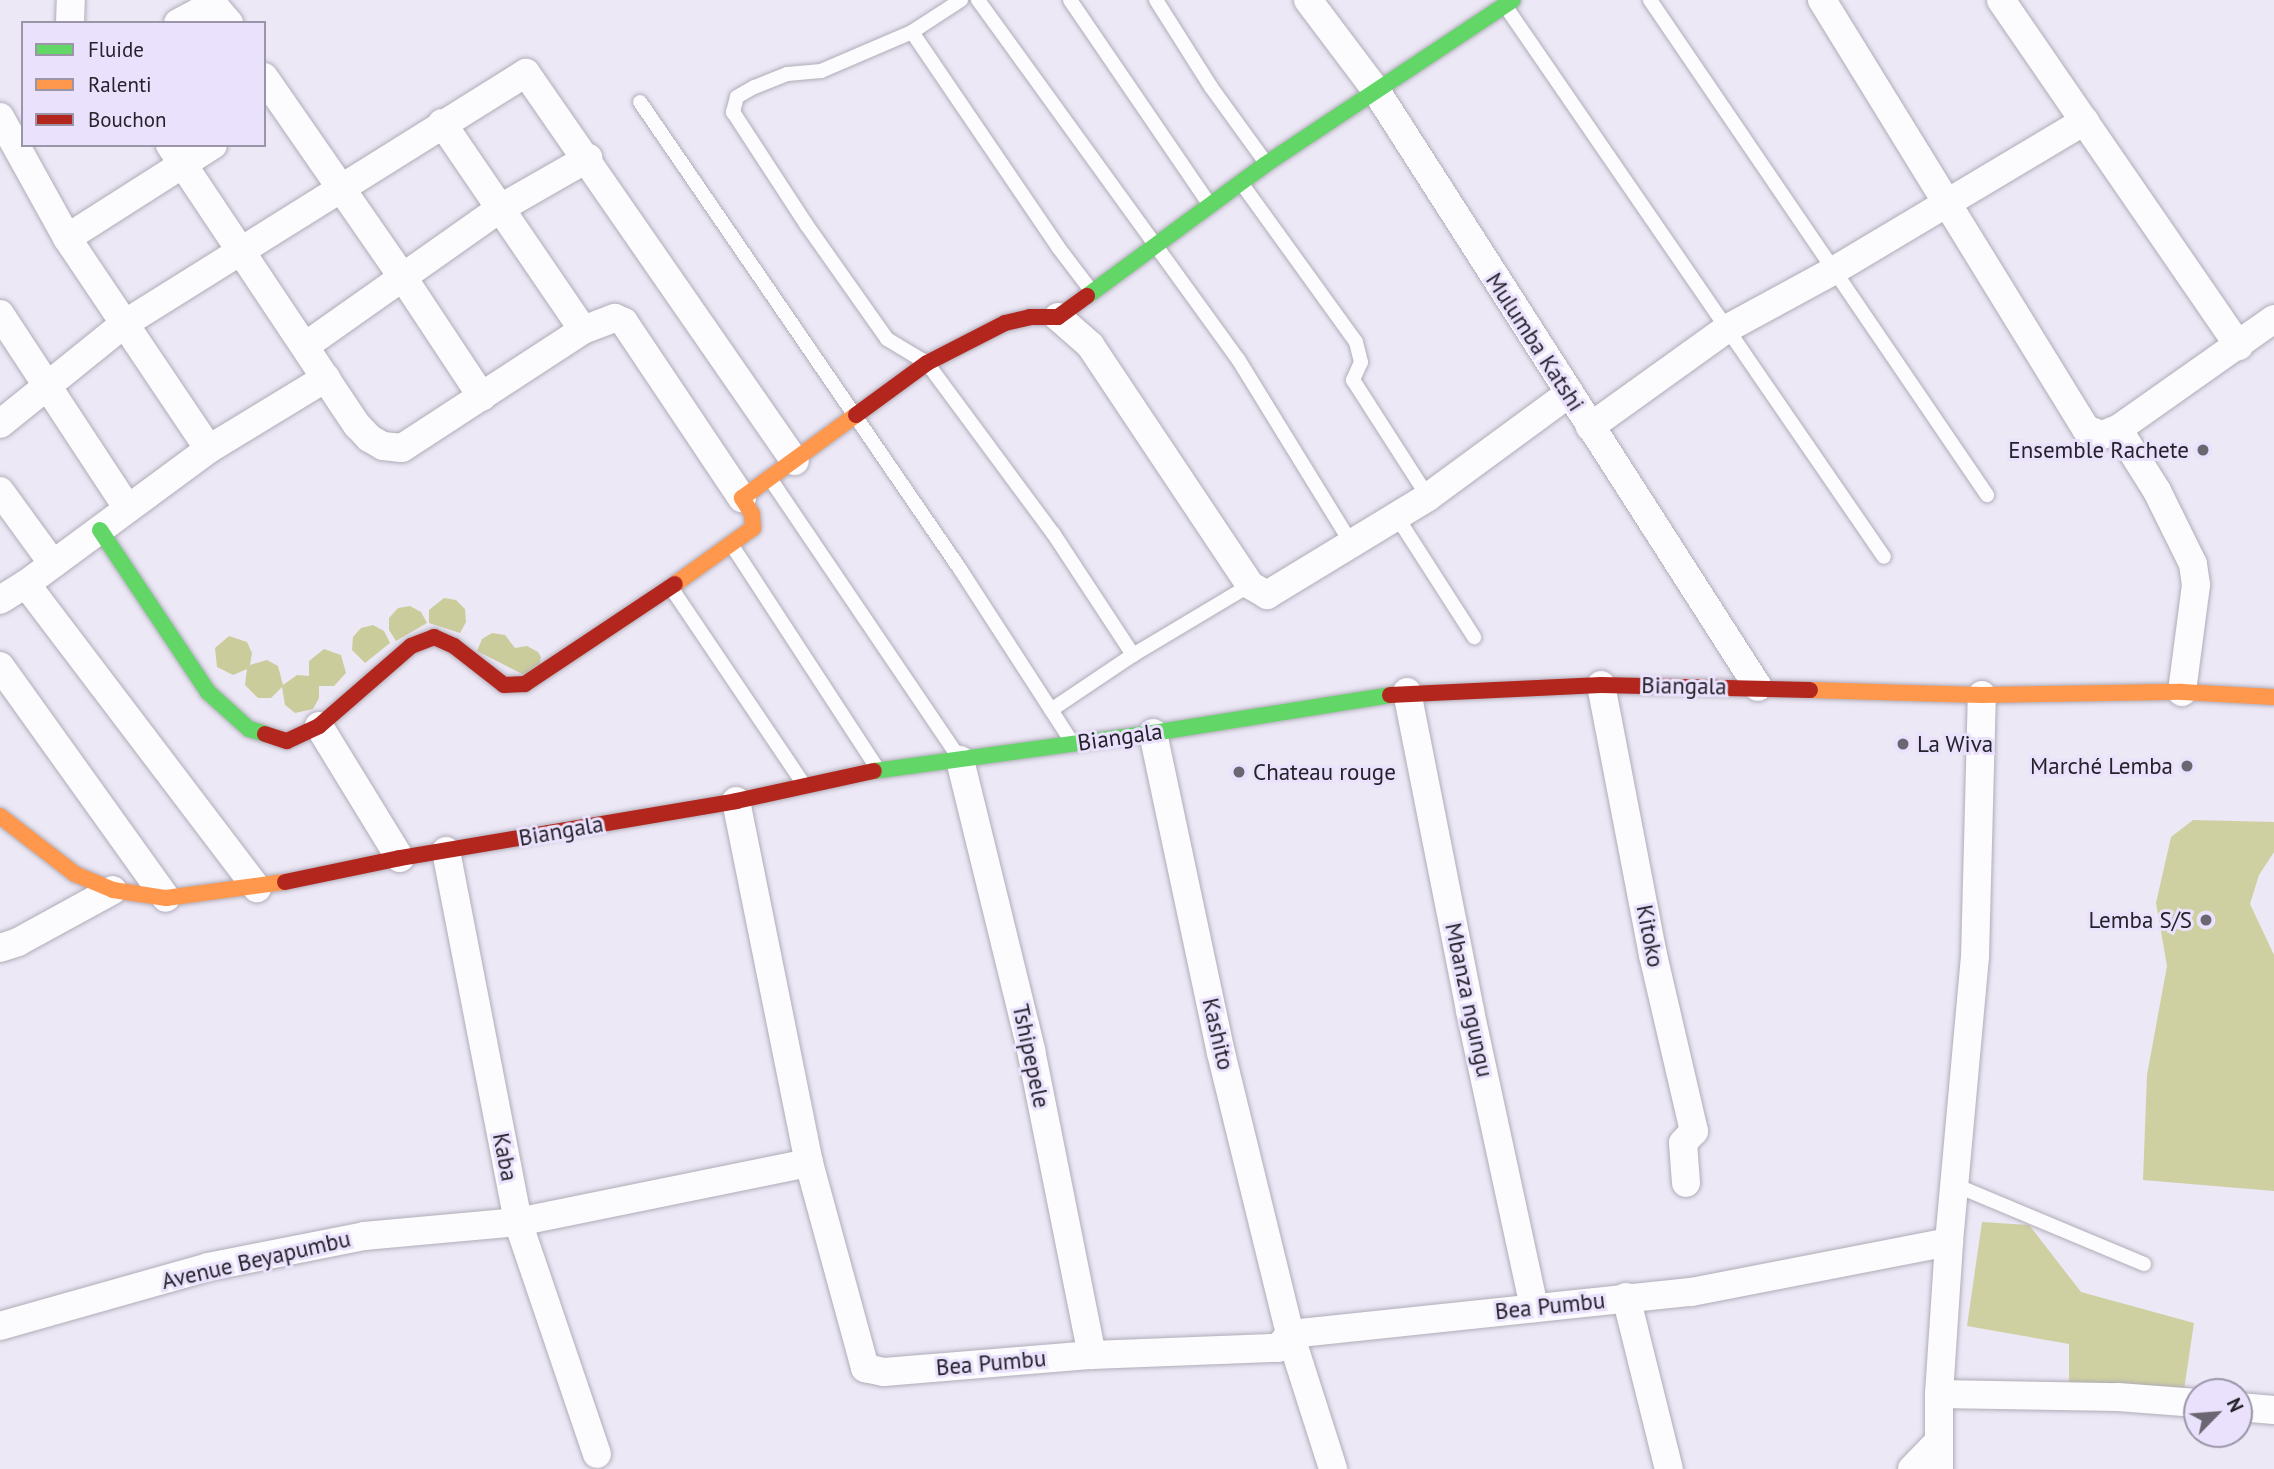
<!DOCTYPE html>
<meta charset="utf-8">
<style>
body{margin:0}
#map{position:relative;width:2274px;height:1469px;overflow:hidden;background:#ece8f6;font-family:"PT Sans",sans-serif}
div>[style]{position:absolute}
.green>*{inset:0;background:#cfd0a1}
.forest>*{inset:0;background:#cbcc9c}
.roads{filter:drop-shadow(0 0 2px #b0acb7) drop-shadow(0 0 2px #b0acb7)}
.lane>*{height:14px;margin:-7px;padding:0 7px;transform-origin:7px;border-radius:7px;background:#fcfcfe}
.street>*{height:28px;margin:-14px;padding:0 14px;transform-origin:14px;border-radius:14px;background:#fcfcfe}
.fast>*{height:16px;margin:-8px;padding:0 8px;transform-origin:8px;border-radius:8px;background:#63d668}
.slow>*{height:16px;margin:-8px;padding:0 8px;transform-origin:8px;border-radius:8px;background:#ff974d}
.jam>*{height:16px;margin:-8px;padding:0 8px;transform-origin:8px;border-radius:8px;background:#b3261e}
.dots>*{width:19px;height:19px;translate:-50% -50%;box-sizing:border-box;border:4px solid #eae2fc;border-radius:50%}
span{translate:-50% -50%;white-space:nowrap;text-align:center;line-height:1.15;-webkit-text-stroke:6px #eae2fc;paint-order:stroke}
.street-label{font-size:23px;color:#25222b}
.poi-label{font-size:23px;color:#25222b}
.right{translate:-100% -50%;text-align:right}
.left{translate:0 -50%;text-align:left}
.legend{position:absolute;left:21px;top:21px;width:245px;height:126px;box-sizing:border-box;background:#eae2fc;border:2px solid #9b95a8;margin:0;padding:9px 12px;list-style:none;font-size:21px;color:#25222b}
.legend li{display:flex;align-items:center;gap:14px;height:35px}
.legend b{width:35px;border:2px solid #9b95a8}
.north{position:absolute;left:2183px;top:1378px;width:70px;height:70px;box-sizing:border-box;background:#eae2fc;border:2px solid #9b95a8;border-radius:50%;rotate:65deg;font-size:19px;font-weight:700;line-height:28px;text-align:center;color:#25222b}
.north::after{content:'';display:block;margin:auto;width:24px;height:32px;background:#6b6772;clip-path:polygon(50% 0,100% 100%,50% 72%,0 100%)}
</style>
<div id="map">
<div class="green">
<div style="clip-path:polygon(2193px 820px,2274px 822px,2274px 852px,2259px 875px,2250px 904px,2274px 955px,2274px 1191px,2143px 1180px,2147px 1075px,2167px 966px,2156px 903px,2171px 837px)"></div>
<div style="clip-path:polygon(1982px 1222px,2029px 1225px,2081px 1292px,2194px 1323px,2184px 1390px,2069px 1389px,2069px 1344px,1967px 1326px)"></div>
</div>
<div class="forest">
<div style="clip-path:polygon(444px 598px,456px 600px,465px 609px,466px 622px,460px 633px,429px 623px,429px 610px)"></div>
<div style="clip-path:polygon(410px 606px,421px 612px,427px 623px,396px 641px,389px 630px,389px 618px,398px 608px)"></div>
<div style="clip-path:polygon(373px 625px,384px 631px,390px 643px,365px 663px,352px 650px,353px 637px,361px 628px)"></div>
<div style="clip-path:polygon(492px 633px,505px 635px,515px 648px,527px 646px,538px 652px,541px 657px,536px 681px,477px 651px,482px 639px)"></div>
<div style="clip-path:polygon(229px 636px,247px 642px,252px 653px,250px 665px,267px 660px,278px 666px,283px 685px,297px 675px,309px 676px,309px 661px,324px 649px,341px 655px,346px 673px,334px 686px,319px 686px,319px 698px,313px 709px,295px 713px,285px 705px,282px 687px,271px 698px,258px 698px,245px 685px,247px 669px,233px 675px,217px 667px,215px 648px)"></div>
</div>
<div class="roads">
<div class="lane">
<div style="left:961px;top:0;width:59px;rotate:146.9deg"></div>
<div style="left:912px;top:32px;width:99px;rotate:156.8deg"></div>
<div style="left:821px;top:71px;width:34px;rotate:175deg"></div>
<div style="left:787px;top:74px;width:35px;rotate:158deg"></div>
<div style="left:754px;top:87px;width:20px;rotate:150deg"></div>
<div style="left:737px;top:97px;width:16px;rotate:105deg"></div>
<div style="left:733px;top:112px;width:134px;rotate:56.9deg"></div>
<div style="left:806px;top:224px;width:141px;rotate:54.8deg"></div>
<div style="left:887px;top:339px;width:47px;rotate:31deg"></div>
<div style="left:927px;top:363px;width:212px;rotate:53.5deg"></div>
<div style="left:1053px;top:533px;width:146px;rotate:56.7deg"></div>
<div style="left:978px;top:0;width:443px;rotate:54.1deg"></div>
<div style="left:1238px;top:359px;width:216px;rotate:58.4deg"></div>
<div style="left:1070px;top:0;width:247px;rotate:55.7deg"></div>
<div style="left:1156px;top:0;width:103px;rotate:57.7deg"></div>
<div style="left:1211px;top:87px;width:94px;rotate:54.1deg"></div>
<div style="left:1650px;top:0;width:599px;rotate:55.75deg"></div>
<div style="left:1506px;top:7px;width:667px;rotate:55.5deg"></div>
<div style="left:912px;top:32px;width:260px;rotate:55.8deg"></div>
<div style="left:1058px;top:247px;width:53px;rotate:52.7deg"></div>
<div style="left:640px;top:102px;width:566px;rotate:55.58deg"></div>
<div style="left:960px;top:569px;width:206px;rotate:57.1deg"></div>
<div style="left:1242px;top:184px;width:195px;rotate:54.2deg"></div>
<div style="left:1356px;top:342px;width:21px;rotate:76deg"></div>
<div style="left:1361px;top:362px;width:20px;rotate:114deg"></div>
<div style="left:1353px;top:380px;width:139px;rotate:57.3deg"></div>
<div style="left:771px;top:480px;width:333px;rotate:55.9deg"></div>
<div style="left:1397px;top:517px;width:143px;rotate:57.3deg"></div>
<div style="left:733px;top:547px;width:264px;rotate:56.9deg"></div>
<div style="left:672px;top:589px;width:233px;rotate:56deg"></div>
<div style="left:1051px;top:710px;width:99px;rotate:-33.9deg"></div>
<div style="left:1133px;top:655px;width:136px;rotate:-30.9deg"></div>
<div style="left:1955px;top:1185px;width:205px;rotate:22.7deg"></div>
</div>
<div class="street">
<div style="left:1308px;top:0;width:111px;rotate:53deg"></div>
<div style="left:1375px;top:89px;width:710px;rotate:57.36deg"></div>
<div style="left:1822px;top:0;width:504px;rotate:58.39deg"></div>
<div style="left:2086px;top:429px;width:17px;rotate:21deg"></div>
<div style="left:2102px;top:435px;width:17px;rotate:-21deg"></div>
<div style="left:2118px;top:429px;width:191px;rotate:-35.2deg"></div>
<div style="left:2001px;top:0;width:420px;rotate:55.5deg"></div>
<div style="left:70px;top:23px;width:23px;rotate:-88deg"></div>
<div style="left:178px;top:23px;width:27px;rotate:-28deg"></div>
<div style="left:202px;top:10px;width:14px;rotate:-8deg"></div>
<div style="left:216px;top:8px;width:20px;rotate:49deg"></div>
<div style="left:264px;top:77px;width:242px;rotate:55.3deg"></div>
<div style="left:402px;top:276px;width:145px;rotate:56.5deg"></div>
<div style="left:0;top:117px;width:138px;rotate:61deg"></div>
<div style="left:67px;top:238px;width:254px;rotate:56.1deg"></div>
<div style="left:442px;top:123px;width:250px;rotate:55.7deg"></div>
<div style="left:170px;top:145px;width:337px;rotate:56.3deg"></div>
<div style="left:357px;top:425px;width:18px;rotate:47deg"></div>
<div style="left:369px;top:438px;width:16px;rotate:30deg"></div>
<div style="left:383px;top:446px;width:19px;rotate:6deg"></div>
<div style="left:402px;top:448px;width:216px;rotate:-33.1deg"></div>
<div style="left:583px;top:330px;width:34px;rotate:-21deg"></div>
<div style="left:615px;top:318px;width:10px;rotate:24deg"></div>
<div style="left:624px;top:322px;width:212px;rotate:56.2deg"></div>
<div style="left:67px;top:238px;width:173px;rotate:-32.5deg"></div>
<div style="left:0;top:314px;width:231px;rotate:56.7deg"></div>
<div style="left:1058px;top:317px;width:43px;rotate:41.2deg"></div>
<div style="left:1090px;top:345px;width:288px;rotate:56.3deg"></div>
<div style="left:1250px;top:585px;width:20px;rotate:30deg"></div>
<div style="left:1267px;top:595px;width:188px;rotate:-31.3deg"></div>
<div style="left:1428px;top:497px;width:174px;rotate:-36.3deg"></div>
<div style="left:305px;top:346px;width:237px;rotate:-35.2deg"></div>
<div style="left:499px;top:209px;width:103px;rotate:-29.8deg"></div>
<div style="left:0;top:424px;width:159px;rotate:-38.9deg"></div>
<div style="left:124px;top:324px;width:474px;rotate:-32deg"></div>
<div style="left:526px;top:73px;width:472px;rotate:55.3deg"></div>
<div style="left:1590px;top:427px;width:170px;rotate:-35.7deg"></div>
<div style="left:1728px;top:328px;width:119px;rotate:-28.5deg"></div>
<div style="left:1833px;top:271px;width:293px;rotate:-30.8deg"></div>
<div style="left:2118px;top:429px;width:73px;rotate:57.8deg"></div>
<div style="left:2157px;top:491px;width:81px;rotate:63.7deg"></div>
<div style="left:2193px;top:564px;width:21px;rotate:82deg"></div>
<div style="left:2196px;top:585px;width:108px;rotate:97.5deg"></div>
<div style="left:0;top:491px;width:90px;rotate:54deg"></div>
<div style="left:26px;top:584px;width:382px;rotate:52.8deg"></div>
<div style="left:0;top:600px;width:31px;rotate:-32deg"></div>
<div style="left:26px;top:584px;width:227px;rotate:-36.4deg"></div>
<div style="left:209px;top:449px;width:137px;rotate:-31.3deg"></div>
<div style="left:0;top:666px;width:285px;rotate:54.4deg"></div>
<div style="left:1601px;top:685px;width:275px;rotate:79.1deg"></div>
<div style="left:1653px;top:955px;width:181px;rotate:76.9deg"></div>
<div style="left:1694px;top:1131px;width:16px;rotate:133deg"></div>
<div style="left:1683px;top:1143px;width:40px;rotate:85.7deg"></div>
<div style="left:1407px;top:692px;width:325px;rotate:78.8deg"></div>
<div style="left:1470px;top:1011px;width:304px;rotate:77.8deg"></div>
<div style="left:319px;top:726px;width:155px;rotate:58.5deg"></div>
<div style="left:1153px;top:733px;width:327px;rotate:78deg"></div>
<div style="left:1221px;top:1053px;width:289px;rotate:76.2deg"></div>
<div style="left:1290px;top:1334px;width:142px;rotate:72.3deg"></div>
<div style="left:960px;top:760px;width:299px;rotate:76.2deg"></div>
<div style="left:1031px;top:1050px;width:311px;rotate:78.7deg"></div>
<div style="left:736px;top:801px;width:369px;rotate:78.6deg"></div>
<div style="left:809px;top:1163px;width:213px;rotate:74.7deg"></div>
<div style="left:865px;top:1368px;width:19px;rotate:12deg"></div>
<div style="left:884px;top:1372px;width:209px;rotate:-4.7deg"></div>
<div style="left:1092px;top:1355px;width:186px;rotate:-2.2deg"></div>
<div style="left:1278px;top:1348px;width:18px;rotate:-49deg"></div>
<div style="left:1290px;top:1334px;width:403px;rotate:-6deg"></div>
<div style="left:1691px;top:1292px;width:263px;rotate:-11deg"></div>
<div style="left:446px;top:851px;width:378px;rotate:79deg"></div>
<div style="left:518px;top:1222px;width:245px;rotate:71.2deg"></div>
<div style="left:0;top:948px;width:19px;rotate:-18deg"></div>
<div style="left:18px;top:942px;width:108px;rotate:-28.7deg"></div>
<div style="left:1626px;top:1297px;width:177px;rotate:76deg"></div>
<div style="left:0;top:1326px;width:216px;rotate:-15.8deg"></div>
<div style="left:208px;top:1267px;width:159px;rotate:-11.2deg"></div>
<div style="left:364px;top:1236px;width:155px;rotate:-5.2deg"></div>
<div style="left:518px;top:1222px;width:297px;rotate:-11.5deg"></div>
<div style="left:1939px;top:1394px;width:179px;rotate:1deg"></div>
<div style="left:2118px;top:1397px;width:79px;rotate:4.3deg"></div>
<div style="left:2239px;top:1407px;width:35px;rotate:5deg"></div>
<div style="left:1912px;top:1469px;width:36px;rotate:-46deg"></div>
<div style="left:1939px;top:1469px;width:75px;rotate:-90deg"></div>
<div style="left:1939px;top:1394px;width:152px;rotate:-86.2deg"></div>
<div style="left:1949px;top:1242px;width:286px;rotate:-84.8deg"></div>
<div style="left:1975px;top:957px;width:262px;rotate:-88.5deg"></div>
</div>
<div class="fast">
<div style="left:1087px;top:296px;width:222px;rotate:-36.4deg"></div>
<div style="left:1266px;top:164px;width:296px;rotate:-33.6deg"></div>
<div style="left:100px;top:530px;width:195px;rotate:56.3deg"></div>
<div style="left:208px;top:692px;width:55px;rotate:42.1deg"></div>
<div style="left:249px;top:729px;width:17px;rotate:17deg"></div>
<div style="left:874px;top:771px;width:282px;rotate:-7.8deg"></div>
<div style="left:1153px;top:733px;width:240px;rotate:-9.1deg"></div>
</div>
<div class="slow">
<div style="left:675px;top:584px;width:96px;rotate:-35.7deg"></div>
<div style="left:753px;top:528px;width:14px;rotate:-94deg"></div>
<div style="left:752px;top:514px;width:19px;rotate:-122deg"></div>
<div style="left:742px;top:498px;width:141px;rotate:-36.1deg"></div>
<div style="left:1810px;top:690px;width:172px;rotate:1.7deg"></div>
<div style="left:1982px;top:695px;width:200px;rotate:-0.9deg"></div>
<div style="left:2182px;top:692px;width:92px;rotate:3.1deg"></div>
<div style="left:0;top:816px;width:95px;rotate:37.7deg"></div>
<div style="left:75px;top:874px;width:41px;rotate:22.8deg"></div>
<div style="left:113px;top:890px;width:54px;rotate:8.6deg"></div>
<div style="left:166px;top:898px;width:120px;rotate:-7.7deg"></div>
</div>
<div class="jam">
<div style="left:856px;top:415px;width:88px;rotate:-36.2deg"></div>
<div style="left:927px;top:363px;width:88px;rotate:-27.1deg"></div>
<div style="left:1005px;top:323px;width:26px;rotate:-13deg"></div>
<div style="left:1030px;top:317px;width:28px"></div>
<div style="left:1058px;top:317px;width:36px;rotate:-36deg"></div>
<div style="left:1390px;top:695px;width:211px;rotate:-2.7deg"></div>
<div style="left:1601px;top:685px;width:209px;rotate:1.4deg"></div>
<div style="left:265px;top:734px;width:23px;rotate:18deg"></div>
<div style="left:287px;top:741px;width:35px;rotate:-25deg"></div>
<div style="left:319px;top:726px;width:122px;rotate:-41deg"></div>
<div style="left:411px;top:646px;width:25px;rotate:-21deg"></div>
<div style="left:434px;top:637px;width:22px;rotate:24deg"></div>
<div style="left:454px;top:646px;width:63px;rotate:38deg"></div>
<div style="left:504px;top:685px;width:21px;rotate:-3deg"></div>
<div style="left:525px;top:684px;width:180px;rotate:-33.7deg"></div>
<div style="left:285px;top:882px;width:117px;rotate:-11.8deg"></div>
<div style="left:400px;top:858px;width:341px;rotate:-9.6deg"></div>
<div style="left:736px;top:801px;width:141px;rotate:-12.3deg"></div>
</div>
</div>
<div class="dots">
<div style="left:2203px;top:450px;background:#6b6772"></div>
<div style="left:1903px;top:744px;background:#6b6772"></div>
<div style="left:2187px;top:766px;background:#6b6772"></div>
<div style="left:1239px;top:772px;background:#6b6772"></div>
<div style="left:2206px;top:920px;background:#6b6772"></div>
</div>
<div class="street-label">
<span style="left:1535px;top:342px;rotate:57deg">Mulumba Katshi</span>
<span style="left:1684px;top:686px;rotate:1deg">Biangala</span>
<span style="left:1120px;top:737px;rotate:-8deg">Biangala</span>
<span style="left:561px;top:831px;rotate:-10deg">Biangala</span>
<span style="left:1650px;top:936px;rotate:79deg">Kitoko</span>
<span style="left:1469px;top:1000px;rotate:78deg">Mbanza ngungu</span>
<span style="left:1218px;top:1034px;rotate:77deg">Kashito</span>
<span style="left:1031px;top:1056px;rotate:78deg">Tshipepele</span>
<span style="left:505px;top:1157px;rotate:79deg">Kaba</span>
<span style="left:256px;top:1260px;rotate:-13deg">Avenue Beyapumbu</span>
<span style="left:1550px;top:1306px;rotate:-6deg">Bea Pumbu</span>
<span style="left:991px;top:1363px;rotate:-5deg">Bea Pumbu</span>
</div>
<div class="poi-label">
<span class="right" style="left:2189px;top:450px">Ensemble Rachete</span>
<span class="left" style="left:1917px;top:744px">La Wiva</span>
<span class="right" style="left:2173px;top:766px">Marché Lemba</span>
<span class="left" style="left:1253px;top:772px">Chateau rouge</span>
<span class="right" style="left:2192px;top:920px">Lemba S/S</span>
</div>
<ul class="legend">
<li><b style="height:9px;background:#63d668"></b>Fluide</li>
<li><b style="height:9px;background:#ff974d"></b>Ralenti</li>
<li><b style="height:9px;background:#b3261e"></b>Bouchon</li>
</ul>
<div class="north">N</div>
</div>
